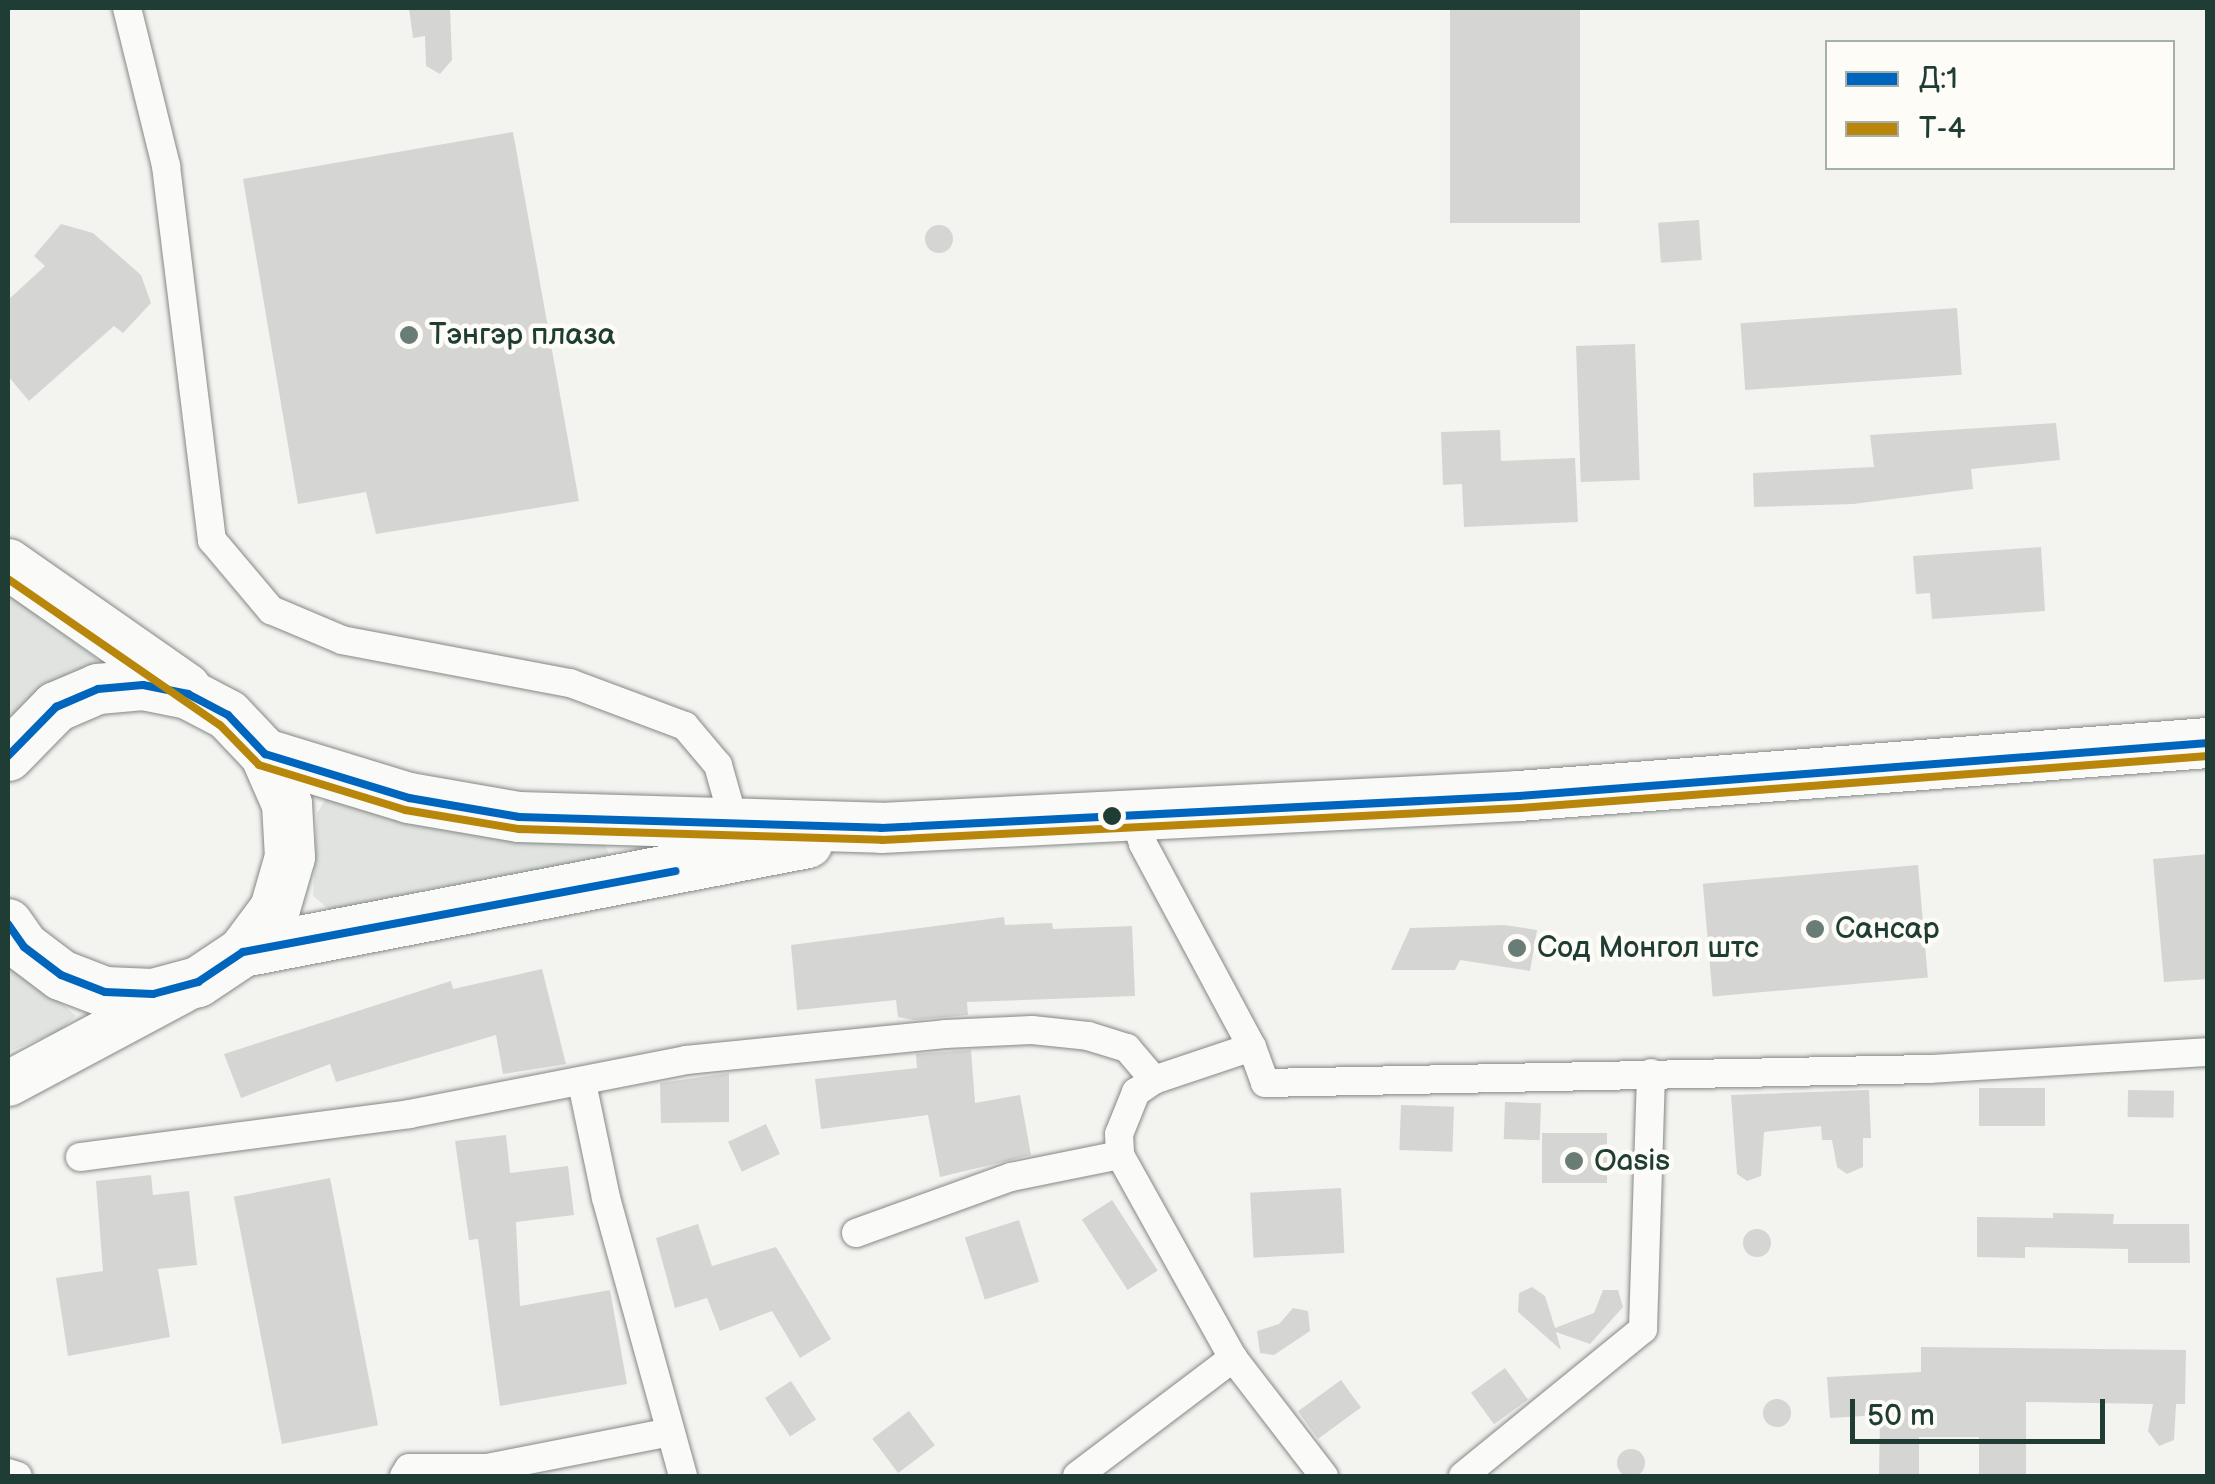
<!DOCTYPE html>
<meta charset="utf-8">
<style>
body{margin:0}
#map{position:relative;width:2215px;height:1484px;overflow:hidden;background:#f3f3f0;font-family:"Balsamiq Sans",sans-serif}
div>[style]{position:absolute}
.green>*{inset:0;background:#e0e3df}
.building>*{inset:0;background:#d5d6d3;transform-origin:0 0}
.round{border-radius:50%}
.roads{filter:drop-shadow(0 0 2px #848986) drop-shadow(0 0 2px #848986)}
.street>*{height:28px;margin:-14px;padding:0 14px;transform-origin:14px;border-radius:14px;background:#fafaf8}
.primary>*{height:45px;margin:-22.5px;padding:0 22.5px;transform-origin:22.5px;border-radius:22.5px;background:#fafaf8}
.highway>*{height:50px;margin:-25px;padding:0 25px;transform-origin:25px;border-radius:25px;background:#fafaf8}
.bus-1>*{height:8px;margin:-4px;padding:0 4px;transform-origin:4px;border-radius:4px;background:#0065bd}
.bus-2>*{height:8px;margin:-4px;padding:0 4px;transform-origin:4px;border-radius:4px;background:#b8860b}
.dots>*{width:28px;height:28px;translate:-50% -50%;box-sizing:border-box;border:5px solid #fdfcf7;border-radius:50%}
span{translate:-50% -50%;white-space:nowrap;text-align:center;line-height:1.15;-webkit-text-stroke:9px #fdfcf7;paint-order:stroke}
.poi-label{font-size:30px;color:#1f3d34}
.left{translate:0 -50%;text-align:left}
.frame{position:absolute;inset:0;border:10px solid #1f3d34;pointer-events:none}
.legend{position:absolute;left:1825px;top:40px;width:350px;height:130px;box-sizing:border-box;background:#fdfcf7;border:2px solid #a4b0a9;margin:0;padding:12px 18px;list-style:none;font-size:30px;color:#1f3d34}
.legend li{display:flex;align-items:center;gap:20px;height:50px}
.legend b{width:50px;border:2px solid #a4b0a9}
.scale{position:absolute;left:1850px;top:1399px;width:255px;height:45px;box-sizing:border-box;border:5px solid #1f3d34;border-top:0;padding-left:12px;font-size:30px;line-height:35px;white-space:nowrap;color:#1f3d34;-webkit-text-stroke:8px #fdfcf7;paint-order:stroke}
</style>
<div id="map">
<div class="green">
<div style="clip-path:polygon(8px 593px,97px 659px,97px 671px,8px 725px)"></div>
<div style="clip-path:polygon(327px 797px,605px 844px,610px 858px,424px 890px,336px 915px,313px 896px,317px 813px)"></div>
<div style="clip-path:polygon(8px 956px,76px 1016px,59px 1031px,8px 1052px)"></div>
</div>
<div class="building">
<div style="clip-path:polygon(409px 8px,450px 8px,452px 60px,440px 74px,426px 66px,425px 36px,413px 38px)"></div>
<div style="left:1450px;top:8px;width:130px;height:215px"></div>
<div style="clip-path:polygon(513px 132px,579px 501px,376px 534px,366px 492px,298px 504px,243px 179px)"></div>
<div style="left:1699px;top:220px;width:40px;height:41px;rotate:86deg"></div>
<div style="clip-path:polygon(61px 224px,93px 233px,141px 275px,151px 303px,123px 333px,114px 326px,29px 401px,8px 376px,8px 300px,45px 266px,34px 256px)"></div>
<div class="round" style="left:925px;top:225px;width:28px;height:28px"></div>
<div style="left:1957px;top:308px;width:67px;height:217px;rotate:86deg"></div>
<div style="left:1635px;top:344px;width:136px;height:59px;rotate:88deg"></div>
<div style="clip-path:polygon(2056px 423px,2060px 460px,1971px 469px,1973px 489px,1853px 504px,1754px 507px,1753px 473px,1874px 467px,1870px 435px)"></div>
<div style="clip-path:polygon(1500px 430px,1501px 461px,1575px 458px,1578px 522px,1464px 527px,1462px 484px,1443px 485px,1441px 432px)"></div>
<div style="clip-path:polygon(2041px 547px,2045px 611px,1932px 619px,1930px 593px,1916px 594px,1913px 556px)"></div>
<div style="clip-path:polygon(2208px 854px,2208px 979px,2164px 982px,2153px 859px)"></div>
<div style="left:1918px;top:865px;width:113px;height:216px;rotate:85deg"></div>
<div style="clip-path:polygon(1004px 917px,1005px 925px,1052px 923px,1053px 929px,1132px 926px,1135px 996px,967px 1002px,968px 1015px,914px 1020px,898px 1017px,896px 1000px,797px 1010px,791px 945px)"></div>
<div style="clip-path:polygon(1504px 925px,1537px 930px,1530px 971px,1460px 960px,1455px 970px,1391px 970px,1410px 928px)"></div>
<div style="clip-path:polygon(542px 969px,566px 1064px,503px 1074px,496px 1035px,336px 1082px,330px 1064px,241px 1098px,224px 1054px,451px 981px,453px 989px)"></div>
<div style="clip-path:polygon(971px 1050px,975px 1103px,1020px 1095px,1031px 1155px,940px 1177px,928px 1115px,821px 1129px,815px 1079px,917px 1068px,916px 1054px)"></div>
<div style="clip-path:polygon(729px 1073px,729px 1122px,661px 1123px,660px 1083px)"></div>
<div style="left:1979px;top:1088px;width:66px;height:38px"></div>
<div style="clip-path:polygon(1869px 1090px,1871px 1138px,1863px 1138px,1863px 1167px,1847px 1174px,1837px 1167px,1832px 1140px,1822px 1140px,1821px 1126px,1764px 1132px,1761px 1176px,1747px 1181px,1737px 1174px,1731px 1095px)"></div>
<div style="left:2128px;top:1090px;width:46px;height:27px;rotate:1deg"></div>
<div style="left:1505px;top:1102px;width:36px;height:37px;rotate:2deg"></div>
<div style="left:1401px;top:1105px;width:53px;height:45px;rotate:2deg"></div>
<div style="left:766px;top:1124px;width:33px;height:42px;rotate:65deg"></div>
<div style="left:1542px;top:1133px;width:65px;height:50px"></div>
<div style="clip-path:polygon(506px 1135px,510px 1173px,568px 1166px,574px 1215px,516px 1222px,520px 1306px,610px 1290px,627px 1384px,500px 1406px,478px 1239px,469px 1240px,455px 1141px)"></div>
<div style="clip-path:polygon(151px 1175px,153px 1195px,189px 1191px,197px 1265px,158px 1269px,170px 1337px,68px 1356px,56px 1278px,103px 1271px,96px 1181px)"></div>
<div style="left:330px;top:1178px;width:252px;height:98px;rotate:79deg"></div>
<div style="left:1341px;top:1188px;width:65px;height:91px;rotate:87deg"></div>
<div style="left:1112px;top:1200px;width:84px;height:36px;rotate:57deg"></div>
<div style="clip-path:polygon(2053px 1213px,2114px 1214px,2113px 1224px,2189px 1224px,2190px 1263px,2128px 1263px,2128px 1249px,2025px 1247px,2025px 1258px,1977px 1257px,1977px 1217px,2053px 1218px)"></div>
<div style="left:1019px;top:1220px;width:65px;height:57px;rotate:72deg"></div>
<div style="clip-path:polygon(698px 1224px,712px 1266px,776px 1247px,831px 1339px,800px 1358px,772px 1311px,720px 1331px,707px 1298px,675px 1308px,656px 1238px)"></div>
<div class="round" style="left:1743px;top:1229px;width:28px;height:28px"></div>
<div style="clip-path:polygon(1532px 1287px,1545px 1296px,1555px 1328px,1594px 1313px,1603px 1290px,1618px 1290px,1623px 1307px,1590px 1344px,1556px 1332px,1561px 1350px,1518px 1312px,1519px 1293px)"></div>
<div style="clip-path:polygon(1293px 1308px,1308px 1311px,1310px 1331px,1274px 1355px,1260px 1353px,1257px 1331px,1279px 1324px)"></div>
<div style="clip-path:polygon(1921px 1347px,2186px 1350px,2185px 1404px,2176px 1404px,2174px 1440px,2159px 1446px,2148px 1431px,2153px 1404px,2026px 1402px,2026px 1476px,1979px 1476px,1979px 1437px,1919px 1437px,1919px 1476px,1879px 1476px,1880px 1415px,1830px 1418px,1827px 1377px,1921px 1372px)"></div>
<div style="left:1505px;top:1368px;width:39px;height:42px;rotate:54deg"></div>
<div style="left:1341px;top:1380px;width:34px;height:53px;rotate:54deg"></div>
<div style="left:791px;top:1381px;width:46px;height:31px;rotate:57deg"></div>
<div class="round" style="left:1763px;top:1399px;width:28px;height:28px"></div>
<div style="left:909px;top:1411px;width:43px;height:46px;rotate:53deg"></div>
<div class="round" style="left:1617px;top:1449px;width:28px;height:28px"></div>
</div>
<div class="roads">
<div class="street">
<div style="left:127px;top:8px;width:163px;rotate:76.1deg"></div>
<div style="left:166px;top:166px;width:377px;rotate:83deg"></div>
<div style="left:212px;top:540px;width:92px;rotate:49.9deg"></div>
<div style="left:271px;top:610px;width:77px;rotate:22.9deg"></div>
<div style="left:342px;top:640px;width:232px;rotate:10.7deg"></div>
<div style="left:570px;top:683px;width:123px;rotate:20.5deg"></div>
<div style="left:685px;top:726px;width:51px;rotate:49.8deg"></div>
<div style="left:718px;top:765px;width:59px;rotate:74.3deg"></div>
<div style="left:1133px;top:811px;width:34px;rotate:73deg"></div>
<div style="left:1143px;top:844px;width:230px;rotate:61.8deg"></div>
<div style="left:1252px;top:1047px;width:38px;rotate:70deg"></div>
<div style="left:1265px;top:1083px;width:665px;rotate:-1.21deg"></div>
<div style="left:1930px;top:1069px;width:279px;rotate:-3.5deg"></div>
<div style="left:1252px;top:1047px;width:103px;rotate:161.4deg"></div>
<div style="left:1154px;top:1080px;width:22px;rotate:146deg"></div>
<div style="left:1136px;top:1092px;width:45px;rotate:112deg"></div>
<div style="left:1119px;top:1134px;width:21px;rotate:87deg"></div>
<div style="left:1120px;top:1155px;width:232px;rotate:60.9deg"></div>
<div style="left:1233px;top:1358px;width:149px;rotate:52.4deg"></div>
<div style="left:582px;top:1083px;width:117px;rotate:78.2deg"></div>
<div style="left:606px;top:1198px;width:288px;rotate:74.5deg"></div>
<div style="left:80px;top:1157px;width:332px;rotate:-7.4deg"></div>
<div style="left:409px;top:1114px;width:282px;rotate:-11deg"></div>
<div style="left:686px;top:1060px;width:260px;rotate:-5.7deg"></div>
<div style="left:945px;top:1034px;width:87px;rotate:-2.6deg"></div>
<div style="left:1032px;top:1030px;width:56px;rotate:6.1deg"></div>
<div style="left:1088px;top:1036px;width:41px;rotate:17.1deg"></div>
<div style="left:1127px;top:1048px;width:42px;rotate:49.8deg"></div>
<div style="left:856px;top:1233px;width:165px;rotate:-19.9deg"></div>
<div style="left:1011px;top:1177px;width:111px;rotate:-11.4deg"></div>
<div style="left:8px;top:1473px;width:10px;rotate:17deg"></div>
<div style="left:404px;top:1476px;width:9px;rotate:-58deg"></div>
<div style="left:409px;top:1468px;width:78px"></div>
<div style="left:487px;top:1468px;width:187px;rotate:-11.1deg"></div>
<div style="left:1077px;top:1476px;width:196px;rotate:-37.1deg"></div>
<div style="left:1463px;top:1476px;width:232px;rotate:-39.2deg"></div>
<div style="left:1643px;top:1329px;width:256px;rotate:-88.2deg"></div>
</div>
<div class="primary">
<div style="left:8px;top:1083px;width:197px;rotate:-28.1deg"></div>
</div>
<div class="highway">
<div style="left:8px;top:564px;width:217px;rotate:34.9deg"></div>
<div style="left:265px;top:754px;width:151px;rotate:17deg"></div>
<div style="left:409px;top:798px;width:112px;rotate:9.8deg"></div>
<div style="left:519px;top:817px;width:362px;rotate:1.7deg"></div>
<div style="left:881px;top:828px;width:639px;rotate:-2.87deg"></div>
<div style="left:1519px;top:796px;width:691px;rotate:-4.4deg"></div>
<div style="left:8px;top:756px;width:69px;rotate:-45.6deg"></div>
<div style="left:56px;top:707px;width:46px;rotate:-23.2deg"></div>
<div style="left:98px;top:689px;width:45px;rotate:-5.1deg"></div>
<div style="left:143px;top:685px;width:46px;rotate:11.3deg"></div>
<div style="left:188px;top:694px;width:45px;rotate:27.7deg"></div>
<div style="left:228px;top:715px;width:54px;rotate:46.5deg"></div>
<div style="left:265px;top:754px;width:55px;rotate:66.3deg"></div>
<div style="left:287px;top:804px;width:53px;rotate:86.8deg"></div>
<div style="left:290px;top:857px;width:54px;rotate:106.1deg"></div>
<div style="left:275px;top:909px;width:54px;rotate:126.7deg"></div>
<div style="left:243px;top:952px;width:54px;rotate:146.3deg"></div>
<div style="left:198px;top:982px;width:47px;rotate:165.1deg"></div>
<div style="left:153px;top:994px;width:48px;rotate:-177.6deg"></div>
<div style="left:105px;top:992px;width:47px;rotate:-158.9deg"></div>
<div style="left:61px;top:975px;width:46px;rotate:-142.9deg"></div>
<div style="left:24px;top:947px;width:28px;rotate:-125deg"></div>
<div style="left:243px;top:952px;width:575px;rotate:-10.92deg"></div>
</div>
</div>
<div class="bus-1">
<div style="left:8px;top:756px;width:69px;rotate:-45.6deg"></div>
<div style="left:56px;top:707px;width:46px;rotate:-23.2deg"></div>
<div style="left:98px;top:689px;width:45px;rotate:-5.1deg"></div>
<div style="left:143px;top:685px;width:46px;rotate:11.3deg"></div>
<div style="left:188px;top:694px;width:45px;rotate:27.7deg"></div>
<div style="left:228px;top:715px;width:54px;rotate:46.5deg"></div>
<div style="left:265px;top:754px;width:151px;rotate:17deg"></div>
<div style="left:409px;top:798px;width:112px;rotate:9.8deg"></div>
<div style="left:519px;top:817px;width:362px;rotate:1.7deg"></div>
<div style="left:881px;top:828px;width:639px;rotate:-2.87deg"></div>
<div style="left:1519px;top:796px;width:691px;rotate:-4.4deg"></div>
<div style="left:8px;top:924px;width:28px;rotate:55deg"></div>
<div style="left:24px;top:947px;width:46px;rotate:37.1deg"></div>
<div style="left:61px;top:975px;width:47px;rotate:21.1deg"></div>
<div style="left:105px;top:992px;width:48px;rotate:2.4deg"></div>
<div style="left:153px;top:994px;width:47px;rotate:-14.9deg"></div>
<div style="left:198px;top:982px;width:54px;rotate:-33.7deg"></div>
<div style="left:243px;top:952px;width:440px;rotate:-10.6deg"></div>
</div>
<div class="bus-2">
<div style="left:8px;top:579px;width:257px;rotate:34.6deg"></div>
<div style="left:220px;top:725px;width:56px;rotate:45.7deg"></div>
<div style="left:259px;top:765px;width:153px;rotate:17.1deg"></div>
<div style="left:405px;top:810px;width:116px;rotate:9.5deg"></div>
<div style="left:519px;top:829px;width:363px;rotate:1.7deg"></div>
<div style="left:882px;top:840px;width:639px;rotate:-2.87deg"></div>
<div style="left:1520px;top:808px;width:690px;rotate:-4.32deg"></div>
</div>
<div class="dots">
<div style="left:409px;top:335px;background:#697d76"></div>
<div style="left:1112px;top:816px;background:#1f3d34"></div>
<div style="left:1815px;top:929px;background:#697d76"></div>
<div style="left:1517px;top:948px;background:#697d76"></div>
<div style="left:1574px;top:1161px;background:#697d76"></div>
</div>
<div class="poi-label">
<span class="left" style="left:429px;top:335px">Тэнгэр плаза</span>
<span class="left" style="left:1835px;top:929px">Сансар</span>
<span class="left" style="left:1537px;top:948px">Сод Монгол штс</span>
<span class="left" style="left:1594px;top:1161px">Oasis</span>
</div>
<div class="frame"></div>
<ul class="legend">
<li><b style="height:12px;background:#0065bd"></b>Д:1</li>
<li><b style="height:12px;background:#b8860b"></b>Т-4</li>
</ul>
<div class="scale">50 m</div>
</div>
